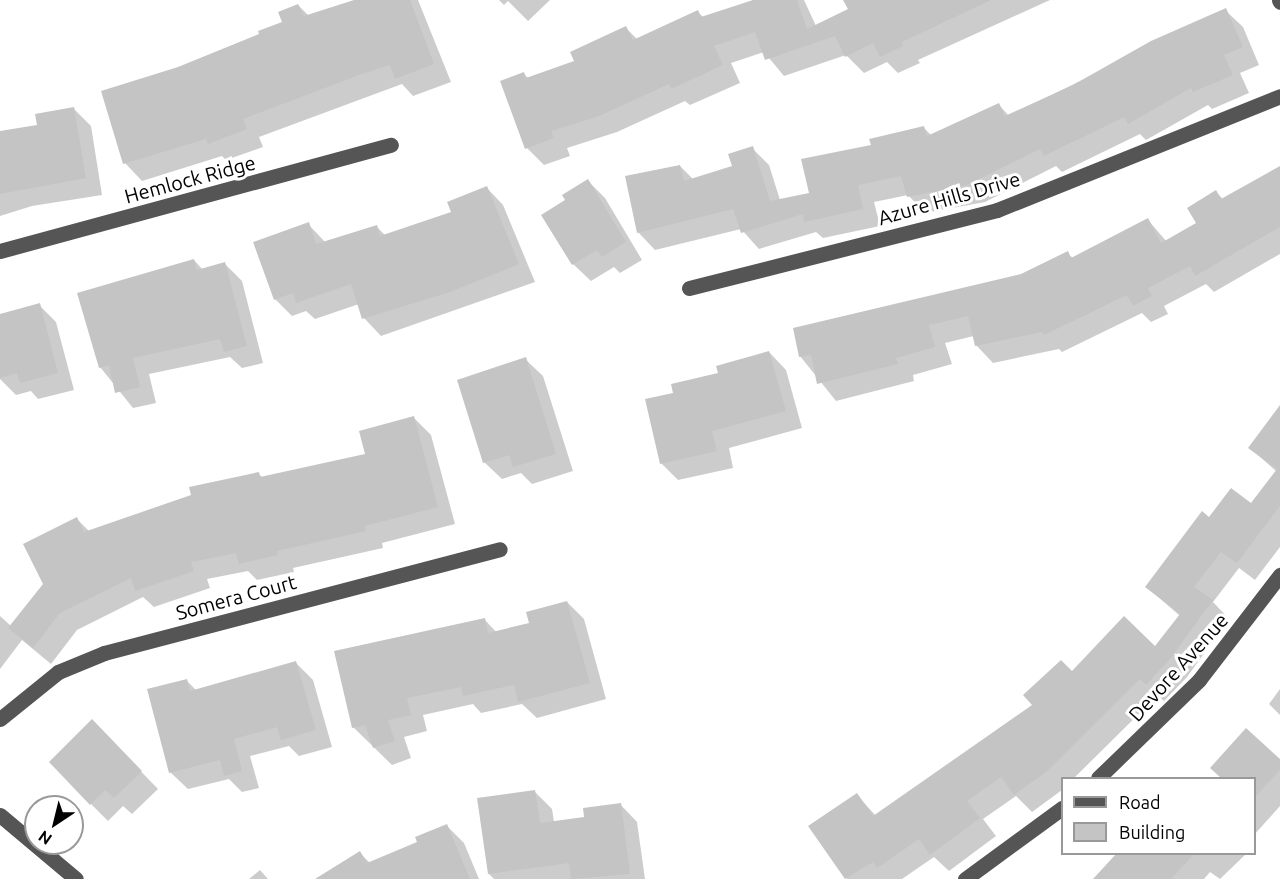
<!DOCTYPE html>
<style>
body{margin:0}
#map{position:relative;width:1280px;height:879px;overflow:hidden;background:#fff;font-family:Ubuntu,sans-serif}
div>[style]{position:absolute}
.shadow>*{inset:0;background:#0003}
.building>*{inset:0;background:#c4c4c4}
.minor>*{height:15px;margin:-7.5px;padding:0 7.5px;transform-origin:7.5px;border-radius:7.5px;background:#555}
span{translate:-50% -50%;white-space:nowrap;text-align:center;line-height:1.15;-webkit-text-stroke:6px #fff;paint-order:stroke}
.street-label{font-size:20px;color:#000}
.legend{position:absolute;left:1061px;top:777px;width:195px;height:78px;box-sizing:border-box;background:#fff;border:2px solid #999;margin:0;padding:8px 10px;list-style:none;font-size:18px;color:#000}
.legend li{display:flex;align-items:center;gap:12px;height:30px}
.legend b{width:30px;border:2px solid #999}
.north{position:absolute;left:24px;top:795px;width:60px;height:60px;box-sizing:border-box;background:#fff;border:2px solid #999;border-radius:50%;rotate:215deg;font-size:16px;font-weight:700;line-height:24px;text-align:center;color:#000}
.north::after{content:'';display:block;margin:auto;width:21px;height:27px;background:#000;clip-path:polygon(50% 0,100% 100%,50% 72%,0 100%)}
</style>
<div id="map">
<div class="shadow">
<div style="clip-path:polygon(358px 0,418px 0,451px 82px,413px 96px,402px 84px,259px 137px,263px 147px,226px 160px,222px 156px,142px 181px,125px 163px,179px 68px,261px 35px,284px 22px,298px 5px,309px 16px)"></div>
<div style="clip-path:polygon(499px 0,550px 0,528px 21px,508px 1px,504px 5px)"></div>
<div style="clip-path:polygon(757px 0,804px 0,816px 26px,850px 9px,845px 0,1050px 0,918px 60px,920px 63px,898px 73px,887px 62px,864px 73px,846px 55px,784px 76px,764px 52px,731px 63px,740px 83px,690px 105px,685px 101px,617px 132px,567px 148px,570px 156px,544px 165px,527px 148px,523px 73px,529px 79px,576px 62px,626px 28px,637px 39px,698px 12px,704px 18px)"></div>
<div style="clip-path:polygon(1225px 10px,1243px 27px,1259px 65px,1240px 73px,1249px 93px,1212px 109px,1208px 105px,1146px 140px,1140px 134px,1062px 172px,1056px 166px,985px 202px,925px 213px,908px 195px,874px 202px,880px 226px,823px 238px,816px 232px,759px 249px,741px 229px,655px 250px,638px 232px,680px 166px,693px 179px,734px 167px,752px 148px,769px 165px,780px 200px,811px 195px,872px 146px,924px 128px,931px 135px,999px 105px,1009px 116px)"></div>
<div style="clip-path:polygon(74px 109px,91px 126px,102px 195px,32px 206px,0 216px,0 133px,38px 126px)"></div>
<div style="clip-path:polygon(1280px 167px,1280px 254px,1214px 292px,1206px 284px,1164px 306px,1168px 314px,1151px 322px,1142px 313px,1062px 352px,1059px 349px,993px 363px,976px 345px,974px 336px,945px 343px,952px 364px,913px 375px,914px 381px,836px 401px,800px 356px,1022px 275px,1067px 253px,1073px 258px,1148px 220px,1167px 242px,1198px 224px,1216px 192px,1223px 199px)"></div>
<div style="clip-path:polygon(588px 181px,605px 198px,642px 260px,620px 273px,614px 267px,591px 281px,573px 264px,567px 201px)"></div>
<div style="clip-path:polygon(486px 187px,503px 205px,535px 282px,381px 336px,364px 318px,359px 304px,315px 319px,306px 311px,292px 316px,275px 299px,308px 224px,326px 243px,377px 227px,386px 236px,453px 213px)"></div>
<div style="clip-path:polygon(194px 260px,203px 270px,225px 264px,242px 281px,263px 363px,242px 368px,230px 357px,149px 374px,156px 403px,133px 408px,100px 367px)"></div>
<div style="clip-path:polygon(39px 305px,56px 322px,74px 390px,38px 399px,31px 391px,16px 395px,0 379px,0 315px)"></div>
<div style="clip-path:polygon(769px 352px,786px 370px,802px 428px,729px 448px,733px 468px,678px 480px,661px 463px,675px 394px)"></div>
<div style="clip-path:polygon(525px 359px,543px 376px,573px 471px,532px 484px,521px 473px,502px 479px,484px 462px)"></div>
<div style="clip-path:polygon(1280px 411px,1280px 547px,1255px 580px,1239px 568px,1213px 602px,1229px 619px,1187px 677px,1164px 701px,1158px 695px,1074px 778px,1062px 778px,1062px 790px,1032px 812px,1016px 796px,983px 819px,996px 836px,949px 871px,934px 857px,902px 879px,847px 879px,811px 826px,857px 795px,876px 816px,1035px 706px,1072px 673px,1156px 648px,1180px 616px,1147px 587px,1210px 519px,1251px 505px,1276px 471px,1250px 448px)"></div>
<div style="clip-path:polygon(414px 418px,431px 435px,455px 524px,382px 543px,383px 548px,293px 568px,294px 572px,257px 580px,248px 571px,207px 579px,210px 588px,154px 607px,143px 597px,77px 630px,51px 664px,22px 640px,0 669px,0 616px,11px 626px,45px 584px,77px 519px,89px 531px,259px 474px,263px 478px,367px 455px)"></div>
<div style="clip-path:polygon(567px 602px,584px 619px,606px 699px,537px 718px,522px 704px,481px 713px,473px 704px,423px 715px,427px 731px,404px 737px,411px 758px,392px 765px,353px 727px,485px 620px,497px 633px,531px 624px)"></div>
<div style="clip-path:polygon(296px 663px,313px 680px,332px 747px,299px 756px,289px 746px,250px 756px,259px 788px,242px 792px,229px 779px,188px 789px,170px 772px,187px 681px,197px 691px)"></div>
<div style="clip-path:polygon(1280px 689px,1280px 715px,1269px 704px)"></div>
<div style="clip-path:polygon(92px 721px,158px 789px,132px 814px,123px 806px,108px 821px,91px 804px)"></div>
<div style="clip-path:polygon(1280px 761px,1280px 806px,1254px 835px,1254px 778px,1222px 778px,1212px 768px)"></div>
<div style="clip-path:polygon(535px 792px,552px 809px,554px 822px,586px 818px,620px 804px,637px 822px,645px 879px,494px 879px,489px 874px)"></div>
<div style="clip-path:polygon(446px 825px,464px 843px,479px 879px,318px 879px,360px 853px,370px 863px,419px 843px)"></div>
<div style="clip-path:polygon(1118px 854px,1246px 854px,1220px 879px,1210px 872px,1204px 879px,1095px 879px)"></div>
<div style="clip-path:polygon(260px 870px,268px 879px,249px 879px)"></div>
</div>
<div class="building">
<div style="clip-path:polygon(354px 0,410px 0,434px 64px,395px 79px,390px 65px,362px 74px,243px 119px,247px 129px,208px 144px,206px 139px,123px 164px,101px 91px,178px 67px,259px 34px,258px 31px,282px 22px,278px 12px,298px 4px,304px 16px)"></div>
<div style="clip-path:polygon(753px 0,797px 0,807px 29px,848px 9px,843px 0,991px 0,902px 42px,903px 46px,880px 57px,873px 43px,845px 57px,835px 36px,765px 60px,755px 32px,714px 46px,723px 65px,671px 89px,669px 84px,599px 116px,551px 131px,554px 138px,525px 149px,500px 81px,524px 72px,526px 78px,574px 61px,570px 52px,626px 26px,633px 40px,698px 10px,701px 17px)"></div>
<div style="clip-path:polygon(1226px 8px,1243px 47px,1224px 55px,1233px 75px,1193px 92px,1191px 88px,1128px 124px,1124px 117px,1044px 156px,1040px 149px,967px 185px,907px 197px,901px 176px,858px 185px,863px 209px,804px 222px,803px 214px,741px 233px,733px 209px,637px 233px,625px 176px,680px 165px,684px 181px,732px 166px,728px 154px,753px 146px,770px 201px,809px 193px,801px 159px,871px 145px,869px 139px,924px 126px,927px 136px,999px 103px,1005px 116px,1073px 85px,1151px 41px)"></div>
<div style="clip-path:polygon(74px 107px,86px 178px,0 194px,0 131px,37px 125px,35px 114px)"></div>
<div style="clip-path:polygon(1280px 166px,1280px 227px,1195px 276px,1190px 266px,1148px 288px,1152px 296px,1133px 306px,1127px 295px,1044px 335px,1042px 332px,975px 346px,968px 316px,929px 325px,935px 347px,896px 358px,898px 364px,817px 384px,811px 355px,799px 357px,793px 328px,1021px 274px,1068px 251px,1071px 258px,1148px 218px,1161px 243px,1196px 223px,1187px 208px,1216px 190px,1221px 199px)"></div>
<div style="clip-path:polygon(588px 179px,626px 242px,602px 257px,597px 250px,572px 265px,541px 215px,565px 200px,562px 195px)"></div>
<div style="clip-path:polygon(487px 186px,519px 264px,450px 292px,362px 319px,351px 284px,296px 303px,293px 293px,274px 300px,253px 242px,309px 222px,316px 244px,377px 225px,380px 236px,451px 212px,447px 202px)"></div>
<div style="clip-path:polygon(194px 259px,197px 270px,225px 262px,247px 346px,224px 352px,220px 339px,133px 358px,140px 387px,115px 393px,109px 365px,99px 368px,77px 293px)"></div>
<div style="clip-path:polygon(40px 303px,58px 373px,20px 383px,17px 373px,0 378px,0 314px)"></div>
<div style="clip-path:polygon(769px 351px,786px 411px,712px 431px,717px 451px,660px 464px,645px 399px,673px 393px,671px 384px,718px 373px,716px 366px)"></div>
<div style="clip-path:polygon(526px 357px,556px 454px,513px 467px,509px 455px,483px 463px,457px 380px)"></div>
<div style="clip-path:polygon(1280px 405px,1280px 506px,1237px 563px,1221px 552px,1194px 587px,1213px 600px,1170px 659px,1146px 685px,1140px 679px,1045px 773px,1014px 795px,1001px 777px,967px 801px,980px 818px,930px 855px,919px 839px,877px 868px,873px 862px,845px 879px,808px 826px,857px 793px,873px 816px,1032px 705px,1023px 695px,1061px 660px,1072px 671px,1124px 616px,1155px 646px,1180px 614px,1145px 587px,1202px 511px,1209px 517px,1231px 488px,1251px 503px,1277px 469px,1248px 448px)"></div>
<div style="clip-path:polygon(414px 416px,438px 507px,365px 526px,366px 531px,277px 551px,278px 555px,239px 564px,236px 553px,191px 562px,194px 571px,135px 591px,131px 578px,60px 613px,33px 648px,8px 628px,43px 584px,23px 544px,77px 517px,84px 532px,191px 495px,189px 487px,259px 472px,260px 477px,365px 454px,359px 431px)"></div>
<div style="clip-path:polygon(567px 601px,590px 683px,518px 702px,514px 685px,463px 696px,461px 687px,407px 698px,411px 715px,388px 720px,395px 741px,373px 748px,365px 725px,352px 728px,334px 651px,485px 618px,488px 633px,529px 623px,526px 612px)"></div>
<div style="clip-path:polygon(296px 661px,316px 730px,281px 740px,277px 727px,234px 739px,242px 771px,224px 776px,220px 760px,169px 773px,147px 689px,187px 679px,190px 691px)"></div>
<div style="clip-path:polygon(92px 719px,142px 771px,114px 798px,105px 790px,90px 805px,49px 762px)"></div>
<div style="clip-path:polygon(1246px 728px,1280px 759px,1280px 770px,1254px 798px,1254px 778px,1221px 778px,1210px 768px)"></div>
<div style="clip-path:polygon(535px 790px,540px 823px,584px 817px,583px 808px,621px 803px,630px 874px,571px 879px,569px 863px,488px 874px,477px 798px)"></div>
<div style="clip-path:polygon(447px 824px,470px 879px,315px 879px,360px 851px,367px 863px,417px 842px,415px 837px)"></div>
<div style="clip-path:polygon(1116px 854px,1194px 854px,1171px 879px,1093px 879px)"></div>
</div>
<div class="minor">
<div style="left:1279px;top:0;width:2px;rotate:63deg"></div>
<div style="left:0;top:251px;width:405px;rotate:-15.2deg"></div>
<div style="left:689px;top:288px;width:318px;rotate:-14.2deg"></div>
<div style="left:997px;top:210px;width:305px;rotate:-21.9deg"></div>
<div style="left:0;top:719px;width:75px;rotate:-39deg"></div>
<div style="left:58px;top:672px;width:50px;rotate:-22.4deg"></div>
<div style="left:104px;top:653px;width:409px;rotate:-14.7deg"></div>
<div style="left:1098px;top:778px;width:141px;rotate:-44.1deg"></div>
<div style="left:1199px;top:680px;width:133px;rotate:-52.4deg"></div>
<div style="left:0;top:815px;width:99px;rotate:40.1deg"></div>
<div style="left:965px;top:879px;width:120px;rotate:-36.2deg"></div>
</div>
<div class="street-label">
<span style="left:190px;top:179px;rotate:-15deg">Hemlock Ridge</span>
<span style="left:949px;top:198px;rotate:-16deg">Azure Hills Drive</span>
<span style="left:236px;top:597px;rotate:-15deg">Somera Court</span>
<span style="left:1178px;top:667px;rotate:-48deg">Devore Avenue</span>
</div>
<ul class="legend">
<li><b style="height:8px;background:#555"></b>Road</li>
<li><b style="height:16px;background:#c4c4c4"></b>Building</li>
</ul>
<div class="north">N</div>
</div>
